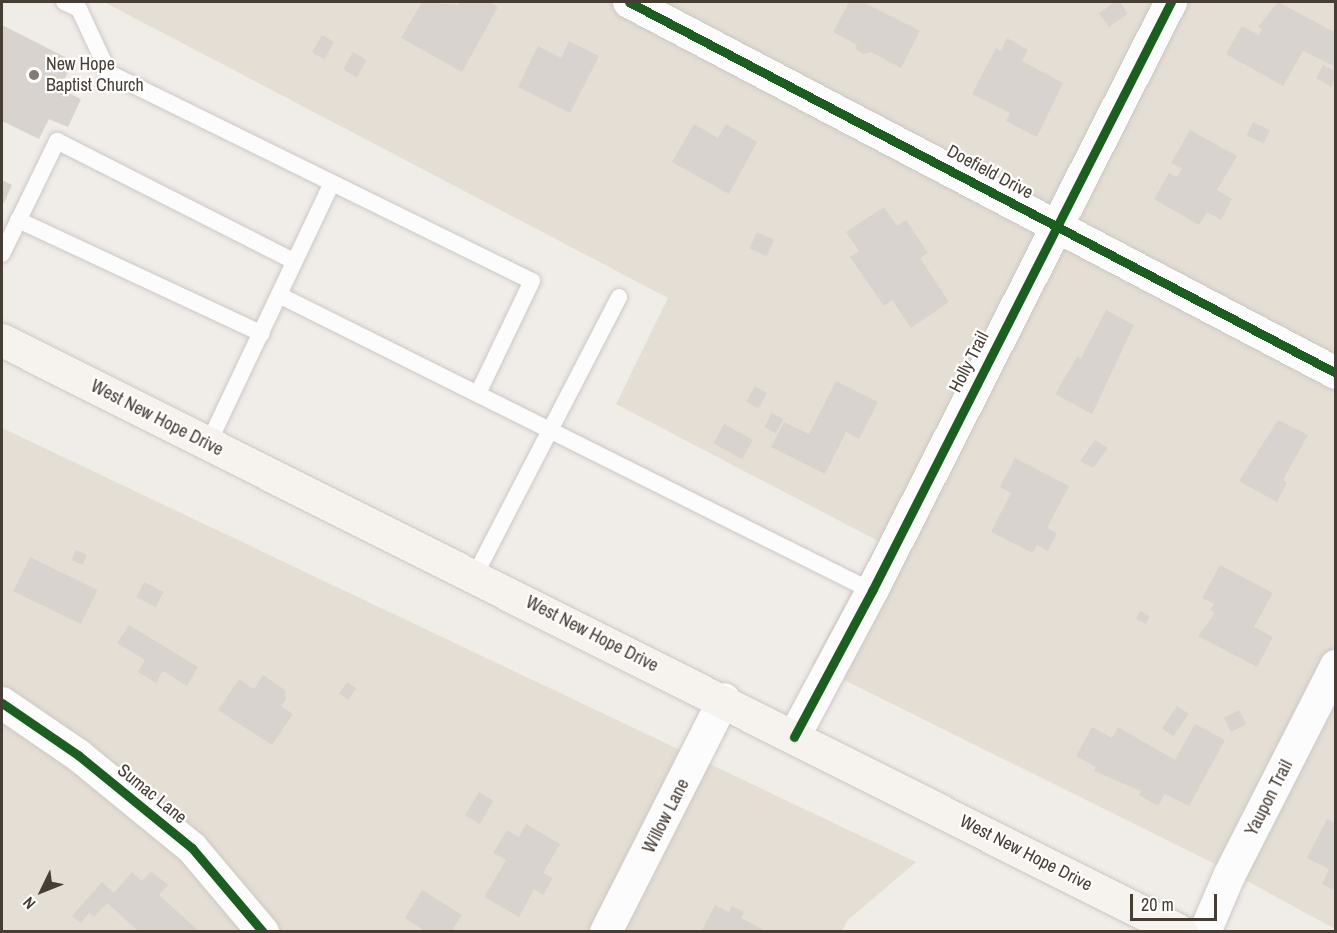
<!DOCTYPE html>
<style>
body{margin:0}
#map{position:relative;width:1337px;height:933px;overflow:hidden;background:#f0ece8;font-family:"Archivo Narrow",sans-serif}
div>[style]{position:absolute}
.residential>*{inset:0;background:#e5ded5}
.building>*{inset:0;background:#d8d3cf;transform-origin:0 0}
.roads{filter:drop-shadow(0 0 2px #ccc8c4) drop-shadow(0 0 2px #ccc8c4)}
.lane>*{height:16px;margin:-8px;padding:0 8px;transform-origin:8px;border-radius:8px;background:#fdfcfc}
.street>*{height:32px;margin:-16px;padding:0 16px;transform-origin:16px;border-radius:16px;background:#fdfcfc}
.secondary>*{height:33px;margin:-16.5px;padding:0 16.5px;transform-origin:16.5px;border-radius:16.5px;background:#f6f3ee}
.cycleway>*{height:9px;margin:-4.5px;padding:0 4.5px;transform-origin:4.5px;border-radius:4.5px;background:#1b5e20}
.dots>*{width:16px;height:16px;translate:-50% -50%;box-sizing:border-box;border:3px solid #fff;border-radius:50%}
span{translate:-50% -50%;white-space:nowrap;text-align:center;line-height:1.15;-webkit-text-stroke:4.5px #fff;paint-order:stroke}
.poi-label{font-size:18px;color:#463d34}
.left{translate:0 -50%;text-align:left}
.street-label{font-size:18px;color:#463d34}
.frame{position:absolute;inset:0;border:3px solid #463d34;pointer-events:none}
.north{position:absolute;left:12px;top:861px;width:60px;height:60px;-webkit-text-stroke:4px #fff;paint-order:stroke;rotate:227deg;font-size:16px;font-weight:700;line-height:24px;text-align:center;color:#463d34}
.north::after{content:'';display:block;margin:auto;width:21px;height:27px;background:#463d34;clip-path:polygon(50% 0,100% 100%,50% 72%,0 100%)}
.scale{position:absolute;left:1130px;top:894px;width:87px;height:27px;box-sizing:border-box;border:3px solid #463d34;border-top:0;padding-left:8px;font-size:18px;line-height:21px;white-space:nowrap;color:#463d34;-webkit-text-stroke:4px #fff;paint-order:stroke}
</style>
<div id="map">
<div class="residential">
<div style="clip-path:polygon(104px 2px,1335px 2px,1335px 929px,1229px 871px,812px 664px,878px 541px,616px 404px,668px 298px)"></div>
<div style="clip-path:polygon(2px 428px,916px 862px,848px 920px,842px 931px,2px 931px)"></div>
</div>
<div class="building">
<div style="clip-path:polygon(422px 2px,458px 5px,460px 2px,489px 2px,498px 7px,462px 72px,401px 38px)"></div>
<div style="clip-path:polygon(849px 2px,863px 2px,920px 31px,901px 68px,871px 52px,864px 54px,855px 49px,857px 45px,833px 32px)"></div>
<div style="clip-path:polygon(1115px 2px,1120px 2px,1128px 14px,1109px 27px,1099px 13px)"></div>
<div style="clip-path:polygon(1278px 2px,1336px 33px,1336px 67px,1303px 51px,1283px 86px,1226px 54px,1242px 26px,1259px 35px,1262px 29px,1258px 27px)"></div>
<div style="clip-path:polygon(2px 25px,73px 61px,60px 89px,81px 99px,68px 127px,49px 119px,39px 139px,2px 121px)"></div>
<div style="left:322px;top:35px;width:14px;height:20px;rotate:30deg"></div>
<div style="clip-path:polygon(1007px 38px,1028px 50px,1022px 61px,1063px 83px,1037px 137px,1006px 121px,1010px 113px,972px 94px,996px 48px,1001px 51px)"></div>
<div style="clip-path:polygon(569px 41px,599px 56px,570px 113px,518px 87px,538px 46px,561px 58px)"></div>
<div style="left:353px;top:52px;width:16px;height:20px;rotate:30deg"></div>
<div style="clip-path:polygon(1323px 65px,1336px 72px,1332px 87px,1316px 78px)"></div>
<div style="left:1253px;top:122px;width:19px;height:15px;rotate:25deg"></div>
<div style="clip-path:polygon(694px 124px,718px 138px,726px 124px,757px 142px,729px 194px,672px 162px)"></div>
<div style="clip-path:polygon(1190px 130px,1237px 156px,1217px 190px,1232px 199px,1221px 220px,1207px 212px,1199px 225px,1154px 199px,1169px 173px,1177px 177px,1182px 168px,1171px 163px)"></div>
<div style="clip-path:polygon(2px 180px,12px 185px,4px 203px,2px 202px)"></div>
<div style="clip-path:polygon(884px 207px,897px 226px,906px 220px,928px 253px,920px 258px,949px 302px,911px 328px,892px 300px,884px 306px,850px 257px,859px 251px,846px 232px)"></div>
<div style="left:757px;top:232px;width:19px;height:18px;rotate:25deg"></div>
<div style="clip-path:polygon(1106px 310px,1134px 325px,1092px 414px,1055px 394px,1077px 357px,1081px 358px)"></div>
<div style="clip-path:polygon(836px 381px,878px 402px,859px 439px,846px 432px,825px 474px,771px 447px,784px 422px,809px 434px)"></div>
<div style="left:755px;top:386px;width:14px;height:18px;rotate:30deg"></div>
<div style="left:772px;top:413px;width:13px;height:16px;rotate:29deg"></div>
<div style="clip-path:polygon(1278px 420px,1308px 435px,1283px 480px,1287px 483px,1277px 502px,1239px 481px)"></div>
<div style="left:724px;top:424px;width:33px;height:22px;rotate:29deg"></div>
<div style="clip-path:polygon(1095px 440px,1108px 448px,1093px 468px,1080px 461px)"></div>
<div style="clip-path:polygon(1015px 458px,1069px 486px,1047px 528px,1057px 533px,1048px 551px,1037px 545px,1033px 553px,991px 532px,1011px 493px,1000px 487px)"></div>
<div style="left:76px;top:550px;width:12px;height:11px;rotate:24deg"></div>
<div style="left:30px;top:557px;width:75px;height:38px;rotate:26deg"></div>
<div style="clip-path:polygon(1220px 565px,1273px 593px,1254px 627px,1273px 637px,1257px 667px,1198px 636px,1215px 613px,1210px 610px,1214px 604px,1202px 598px)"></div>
<div style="left:144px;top:582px;width:22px;height:17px;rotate:27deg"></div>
<div style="left:1140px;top:611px;width:11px;height:9px;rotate:27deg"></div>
<div style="clip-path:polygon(129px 625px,198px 667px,187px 686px,163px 671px,156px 683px,138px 672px,145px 660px,117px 643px)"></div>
<div style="clip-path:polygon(263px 675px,285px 690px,286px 699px,281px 706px,293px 714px,272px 745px,218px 710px,239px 679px,254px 689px)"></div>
<div style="left:347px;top:682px;width:11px;height:14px;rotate:34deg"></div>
<div style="left:1177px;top:706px;width:14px;height:27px;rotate:34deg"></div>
<div style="left:1239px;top:710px;width:16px;height:17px;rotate:63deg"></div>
<div style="clip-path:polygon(1195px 724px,1225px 740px,1189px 806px,1165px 794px,1158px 806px,1139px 795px,1141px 791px,1094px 771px,1096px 767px,1076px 756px,1092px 727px,1112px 738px,1118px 727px,1175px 760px)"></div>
<div style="left:479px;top:792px;width:17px;height:27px;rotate:31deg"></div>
<div style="clip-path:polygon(1327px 819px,1336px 824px,1336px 891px,1322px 884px,1329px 869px,1307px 858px)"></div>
<div style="clip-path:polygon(526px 824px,560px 844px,543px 873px,553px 878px,543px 895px,534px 889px,519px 917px,484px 897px,506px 860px,493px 853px,507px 830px,519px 837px)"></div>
<div style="clip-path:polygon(151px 871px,168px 885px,159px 895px,200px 932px,139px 932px,107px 903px,94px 917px,89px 913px,81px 923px,72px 916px,102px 882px,114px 893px,132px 872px,142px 881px)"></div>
<div style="clip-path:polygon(422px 890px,462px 915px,451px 932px,426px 932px,405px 918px)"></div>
<div style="clip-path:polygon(715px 905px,729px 912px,732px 906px,744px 912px,741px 918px,768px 932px,701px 932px)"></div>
</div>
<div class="roads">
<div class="lane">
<div style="left:64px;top:2px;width:17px;rotate:25deg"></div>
<div style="left:79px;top:9px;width:71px;rotate:64.9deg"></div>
<div style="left:109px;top:73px;width:471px;rotate:26.2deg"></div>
<div style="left:532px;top:281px;width:124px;rotate:115.7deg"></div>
<div style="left:18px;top:220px;width:269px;rotate:25deg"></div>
<div style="left:2px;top:254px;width:126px;rotate:-64deg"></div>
<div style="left:57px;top:141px;width:266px;rotate:26.9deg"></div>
<div style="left:279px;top:295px;width:663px;rotate:26.53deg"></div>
<div style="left:208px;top:444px;width:287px;rotate:-64.6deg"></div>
<div style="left:475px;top:575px;width:313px;rotate:-62.6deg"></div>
</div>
<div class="street">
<div style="left:629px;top:2px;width:798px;rotate:27.69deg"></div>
<div style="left:2px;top:703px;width:92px;rotate:34.4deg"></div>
<div style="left:78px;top:755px;width:147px;rotate:39.2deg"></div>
<div style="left:192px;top:848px;width:110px;rotate:49.8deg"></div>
<div style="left:794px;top:737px;width:166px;rotate:-61.9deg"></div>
<div style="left:872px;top:591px;width:661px;rotate:-63.09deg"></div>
<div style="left:606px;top:932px;width:261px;rotate:-63.1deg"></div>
<div style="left:1205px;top:932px;width:61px;rotate:-66.8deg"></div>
<div style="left:1229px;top:876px;width:236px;rotate:-63deg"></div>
</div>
<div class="secondary">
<div style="left:2px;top:340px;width:1319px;rotate:26.66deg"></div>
</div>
</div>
<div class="cycleway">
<div style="left:629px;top:2px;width:798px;rotate:27.69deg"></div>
<div style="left:2px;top:703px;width:92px;rotate:34.4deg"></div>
<div style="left:78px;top:755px;width:147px;rotate:39.2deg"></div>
<div style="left:192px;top:848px;width:110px;rotate:49.8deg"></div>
<div style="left:794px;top:737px;width:166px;rotate:-61.9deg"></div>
<div style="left:872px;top:591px;width:661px;rotate:-63.09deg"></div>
</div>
<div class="dots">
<div style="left:34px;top:75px;background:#827a73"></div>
</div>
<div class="poi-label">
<span class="left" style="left:46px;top:75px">New Hope<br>Baptist Church</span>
</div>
<div class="street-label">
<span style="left:990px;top:172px;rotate:28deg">Doefield Drive</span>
<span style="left:969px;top:362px;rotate:-63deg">Holly Trail</span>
<span style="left:157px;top:418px;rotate:27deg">West New Hope Drive</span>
<span style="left:592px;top:634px;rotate:27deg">West New Hope Drive</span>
<span style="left:152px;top:794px;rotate:39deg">Sumac Lane</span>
<span style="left:1269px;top:798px;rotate:-63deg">Yaupon Trail</span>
<span style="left:666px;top:816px;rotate:-63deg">Willow Lane</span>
<span style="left:1026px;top:853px;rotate:27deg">West New Hope Drive</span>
</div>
<div class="frame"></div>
<div class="north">N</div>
<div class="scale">20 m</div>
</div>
